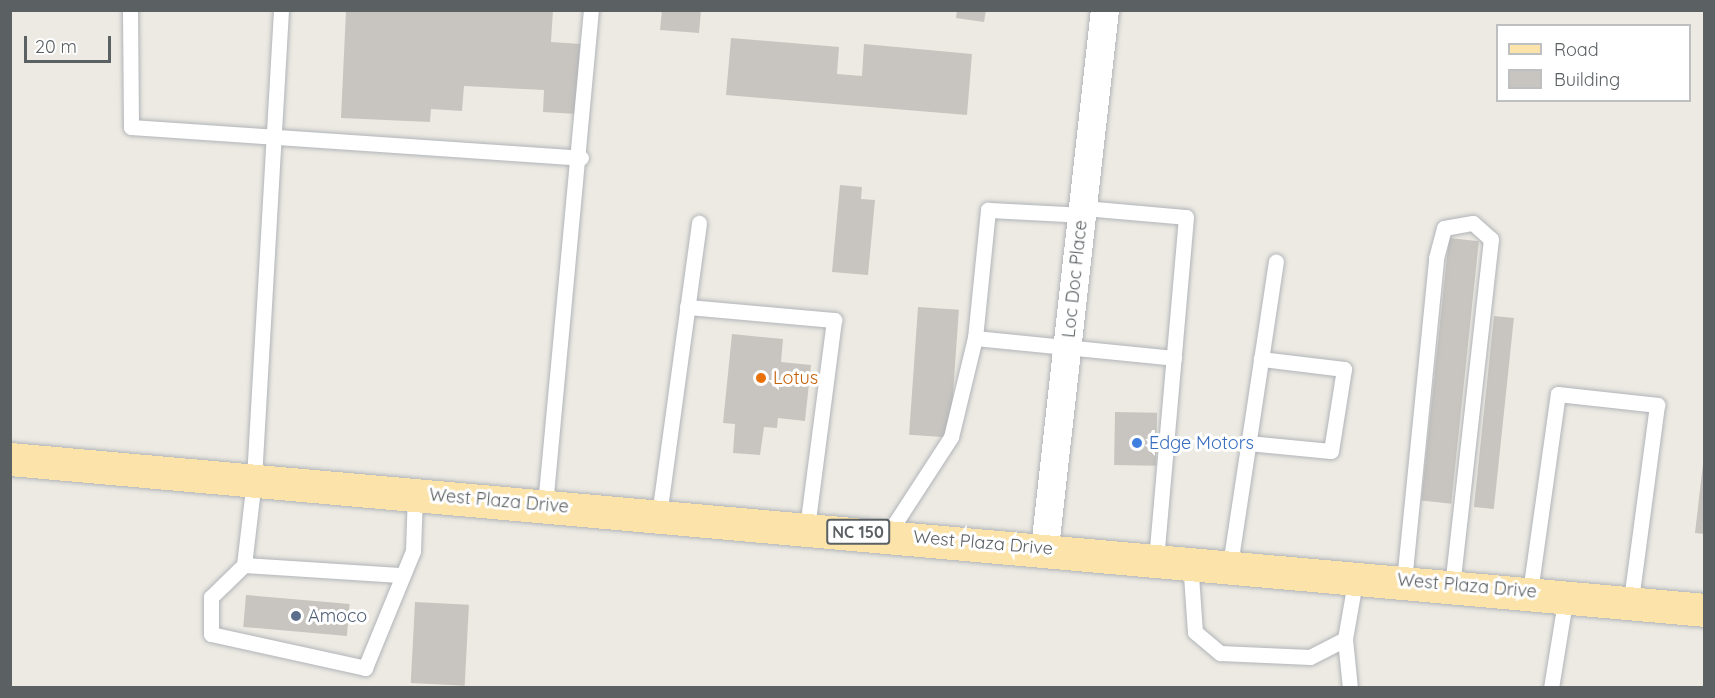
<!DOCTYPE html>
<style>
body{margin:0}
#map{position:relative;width:1715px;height:698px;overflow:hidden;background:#edeae3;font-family:Quicksand,sans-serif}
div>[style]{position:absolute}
.building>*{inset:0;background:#c8c5c0;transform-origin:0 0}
.roads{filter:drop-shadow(0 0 2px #b0b4b8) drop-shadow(0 0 2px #b0b4b8)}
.lane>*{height:15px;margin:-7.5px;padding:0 7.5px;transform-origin:7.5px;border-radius:7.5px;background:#fff}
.street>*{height:28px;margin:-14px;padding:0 14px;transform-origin:14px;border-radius:14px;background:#fff}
.primary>*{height:33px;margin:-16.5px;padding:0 16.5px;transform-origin:16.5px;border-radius:16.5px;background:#fce3a9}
.dots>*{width:16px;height:16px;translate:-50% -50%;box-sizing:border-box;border:3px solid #fff;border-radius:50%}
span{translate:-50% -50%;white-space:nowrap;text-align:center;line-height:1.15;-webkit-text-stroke:6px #fff;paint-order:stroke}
.shield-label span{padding:2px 4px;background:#fff;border:2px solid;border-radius:4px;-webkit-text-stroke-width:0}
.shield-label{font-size:16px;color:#5b6063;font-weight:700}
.street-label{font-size:18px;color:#5b6063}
.food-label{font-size:18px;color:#c56008}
.left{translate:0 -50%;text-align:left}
.shop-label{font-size:18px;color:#366cbe}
.service-label{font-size:18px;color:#4e5e75}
.frame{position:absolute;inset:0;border:12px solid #5b6063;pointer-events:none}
.legend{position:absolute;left:1496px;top:24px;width:195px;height:78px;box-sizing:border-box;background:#fff;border:2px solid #bdbfc1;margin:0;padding:8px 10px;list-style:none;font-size:18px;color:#5b6063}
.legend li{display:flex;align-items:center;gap:12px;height:30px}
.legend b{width:30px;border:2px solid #bdbfc1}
.scale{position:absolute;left:24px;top:36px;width:87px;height:27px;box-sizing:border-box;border:3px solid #5b6063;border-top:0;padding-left:8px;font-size:18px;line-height:21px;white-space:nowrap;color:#5b6063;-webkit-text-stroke:4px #fff;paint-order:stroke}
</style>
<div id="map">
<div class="building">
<div style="clip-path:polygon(346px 10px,553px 10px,551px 42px,581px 44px,577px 114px,543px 112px,544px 90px,464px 86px,462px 111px,431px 109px,430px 122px,341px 118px)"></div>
<div style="clip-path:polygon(662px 10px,701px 10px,699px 33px,660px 30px)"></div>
<div style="clip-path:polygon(957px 10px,986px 10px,984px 22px,956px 18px)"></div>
<div style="clip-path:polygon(731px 38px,839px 47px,837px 74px,862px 76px,864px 44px,972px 54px,967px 115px,726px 95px)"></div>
<div style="clip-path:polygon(840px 185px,862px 187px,861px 199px,875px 200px,868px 275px,832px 272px)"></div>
<div style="left:1449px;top:238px;width:30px;height:264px;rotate:6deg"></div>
<div style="left:918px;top:307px;width:41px;height:128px;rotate:4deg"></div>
<div style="left:1494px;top:316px;width:20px;height:192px;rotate:6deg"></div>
<div style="clip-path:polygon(732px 334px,783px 339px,781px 362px,811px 365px,805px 421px,778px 418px,777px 428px,764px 427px,760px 455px,733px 453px,735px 424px,723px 423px)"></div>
<div style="left:1115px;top:412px;width:42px;height:53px;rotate:1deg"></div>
<div style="clip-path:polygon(1703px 464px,1704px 464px,1704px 534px,1695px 533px)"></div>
<div style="left:246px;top:595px;width:104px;height:32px;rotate:5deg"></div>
<div style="left:415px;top:602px;width:54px;height:81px;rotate:3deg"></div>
</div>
<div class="roads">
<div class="lane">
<div style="left:130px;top:10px;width:117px;rotate:89.5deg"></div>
<div style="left:131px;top:127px;width:451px;rotate:3.9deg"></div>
<div style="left:281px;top:10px;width:471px;rotate:93.3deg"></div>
<div style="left:254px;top:480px;width:86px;rotate:96.7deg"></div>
<div style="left:244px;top:565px;width:46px;rotate:135.9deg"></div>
<div style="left:211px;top:597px;width:37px;rotate:90deg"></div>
<div style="left:211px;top:634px;width:158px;rotate:12.4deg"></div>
<div style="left:365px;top:668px;width:126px;rotate:-67.7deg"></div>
<div style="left:413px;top:551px;width:57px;rotate:-88deg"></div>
<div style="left:1083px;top:208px;width:103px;rotate:5deg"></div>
<div style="left:1186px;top:217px;width:342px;rotate:95deg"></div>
<div style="left:687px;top:307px;width:148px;rotate:5.1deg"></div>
<div style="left:834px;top:320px;width:211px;rotate:97.4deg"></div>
<div style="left:975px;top:338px;width:129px;rotate:-84.2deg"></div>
<div style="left:988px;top:210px;width:94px;rotate:3deg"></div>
<div style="left:1248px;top:443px;width:83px;rotate:5.5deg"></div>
<div style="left:1331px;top:451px;width:83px;rotate:-81deg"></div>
<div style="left:1344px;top:369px;width:84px;rotate:-173.1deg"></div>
<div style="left:545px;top:505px;width:497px;rotate:-84.7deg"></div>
<div style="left:659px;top:515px;width:295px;rotate:-82.2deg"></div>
<div style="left:888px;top:534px;width:116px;rotate:-57deg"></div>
<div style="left:951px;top:437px;width:102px;rotate:-76.4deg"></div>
<div style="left:975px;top:338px;width:200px;rotate:5.7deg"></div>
<div style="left:1190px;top:561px;width:71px;rotate:86deg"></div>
<div style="left:1195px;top:632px;width:33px;rotate:40deg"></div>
<div style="left:1220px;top:653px;width:90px;rotate:2.5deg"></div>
<div style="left:1310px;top:657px;width:39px;rotate:-27deg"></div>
<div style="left:1345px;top:639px;width:64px;rotate:-80.1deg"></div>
<div style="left:244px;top:565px;width:156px;rotate:3.7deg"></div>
<div style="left:1230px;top:565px;width:307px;rotate:-81.4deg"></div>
<div style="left:1404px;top:581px;width:325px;rotate:-84.3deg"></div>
<div style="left:1436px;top:258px;width:31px;rotate:-75deg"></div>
<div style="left:1444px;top:228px;width:29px;rotate:-10deg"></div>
<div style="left:1473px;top:223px;width:24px;rotate:42deg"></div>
<div style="left:1491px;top:239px;width:348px;rotate:96.4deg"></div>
<div style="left:1530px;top:592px;width:200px;rotate:-82deg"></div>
<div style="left:1558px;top:394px;width:100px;rotate:6.3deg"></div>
<div style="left:1657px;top:405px;width:198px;rotate:97.6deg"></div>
<div style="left:1345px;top:639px;width:49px;rotate:84.2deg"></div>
<div style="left:1551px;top:688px;width:94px;rotate:-80.8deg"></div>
</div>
<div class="street">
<div style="left:1045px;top:548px;width:541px;rotate:-83.64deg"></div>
</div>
<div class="primary">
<div style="left:10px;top:459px;width:1701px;rotate:5.09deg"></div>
</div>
</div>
<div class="dots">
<div style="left:761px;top:378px;background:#e8710a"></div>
<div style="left:1137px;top:443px;background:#3f7fe0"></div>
<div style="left:296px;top:616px;background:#5c6f8a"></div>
</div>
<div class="shield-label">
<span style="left:858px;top:532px">NC 150</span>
</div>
<div class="street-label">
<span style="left:1075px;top:279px;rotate:-84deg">Loc Doc Place</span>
<span style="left:499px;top:501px;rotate:5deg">West Plaza Drive</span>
<span style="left:983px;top:543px;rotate:5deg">West Plaza Drive</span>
<span style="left:1467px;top:586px;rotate:5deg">West Plaza Drive</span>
</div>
<div class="food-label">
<span class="left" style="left:773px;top:378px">Lotus</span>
</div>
<div class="shop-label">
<span class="left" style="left:1149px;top:443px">Edge Motors</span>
</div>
<div class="service-label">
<span class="left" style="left:308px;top:616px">Amoco</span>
</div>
<div class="frame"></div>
<ul class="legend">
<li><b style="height:8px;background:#fce3a9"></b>Road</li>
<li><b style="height:16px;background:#c8c5c0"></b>Building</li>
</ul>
<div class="scale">20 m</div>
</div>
